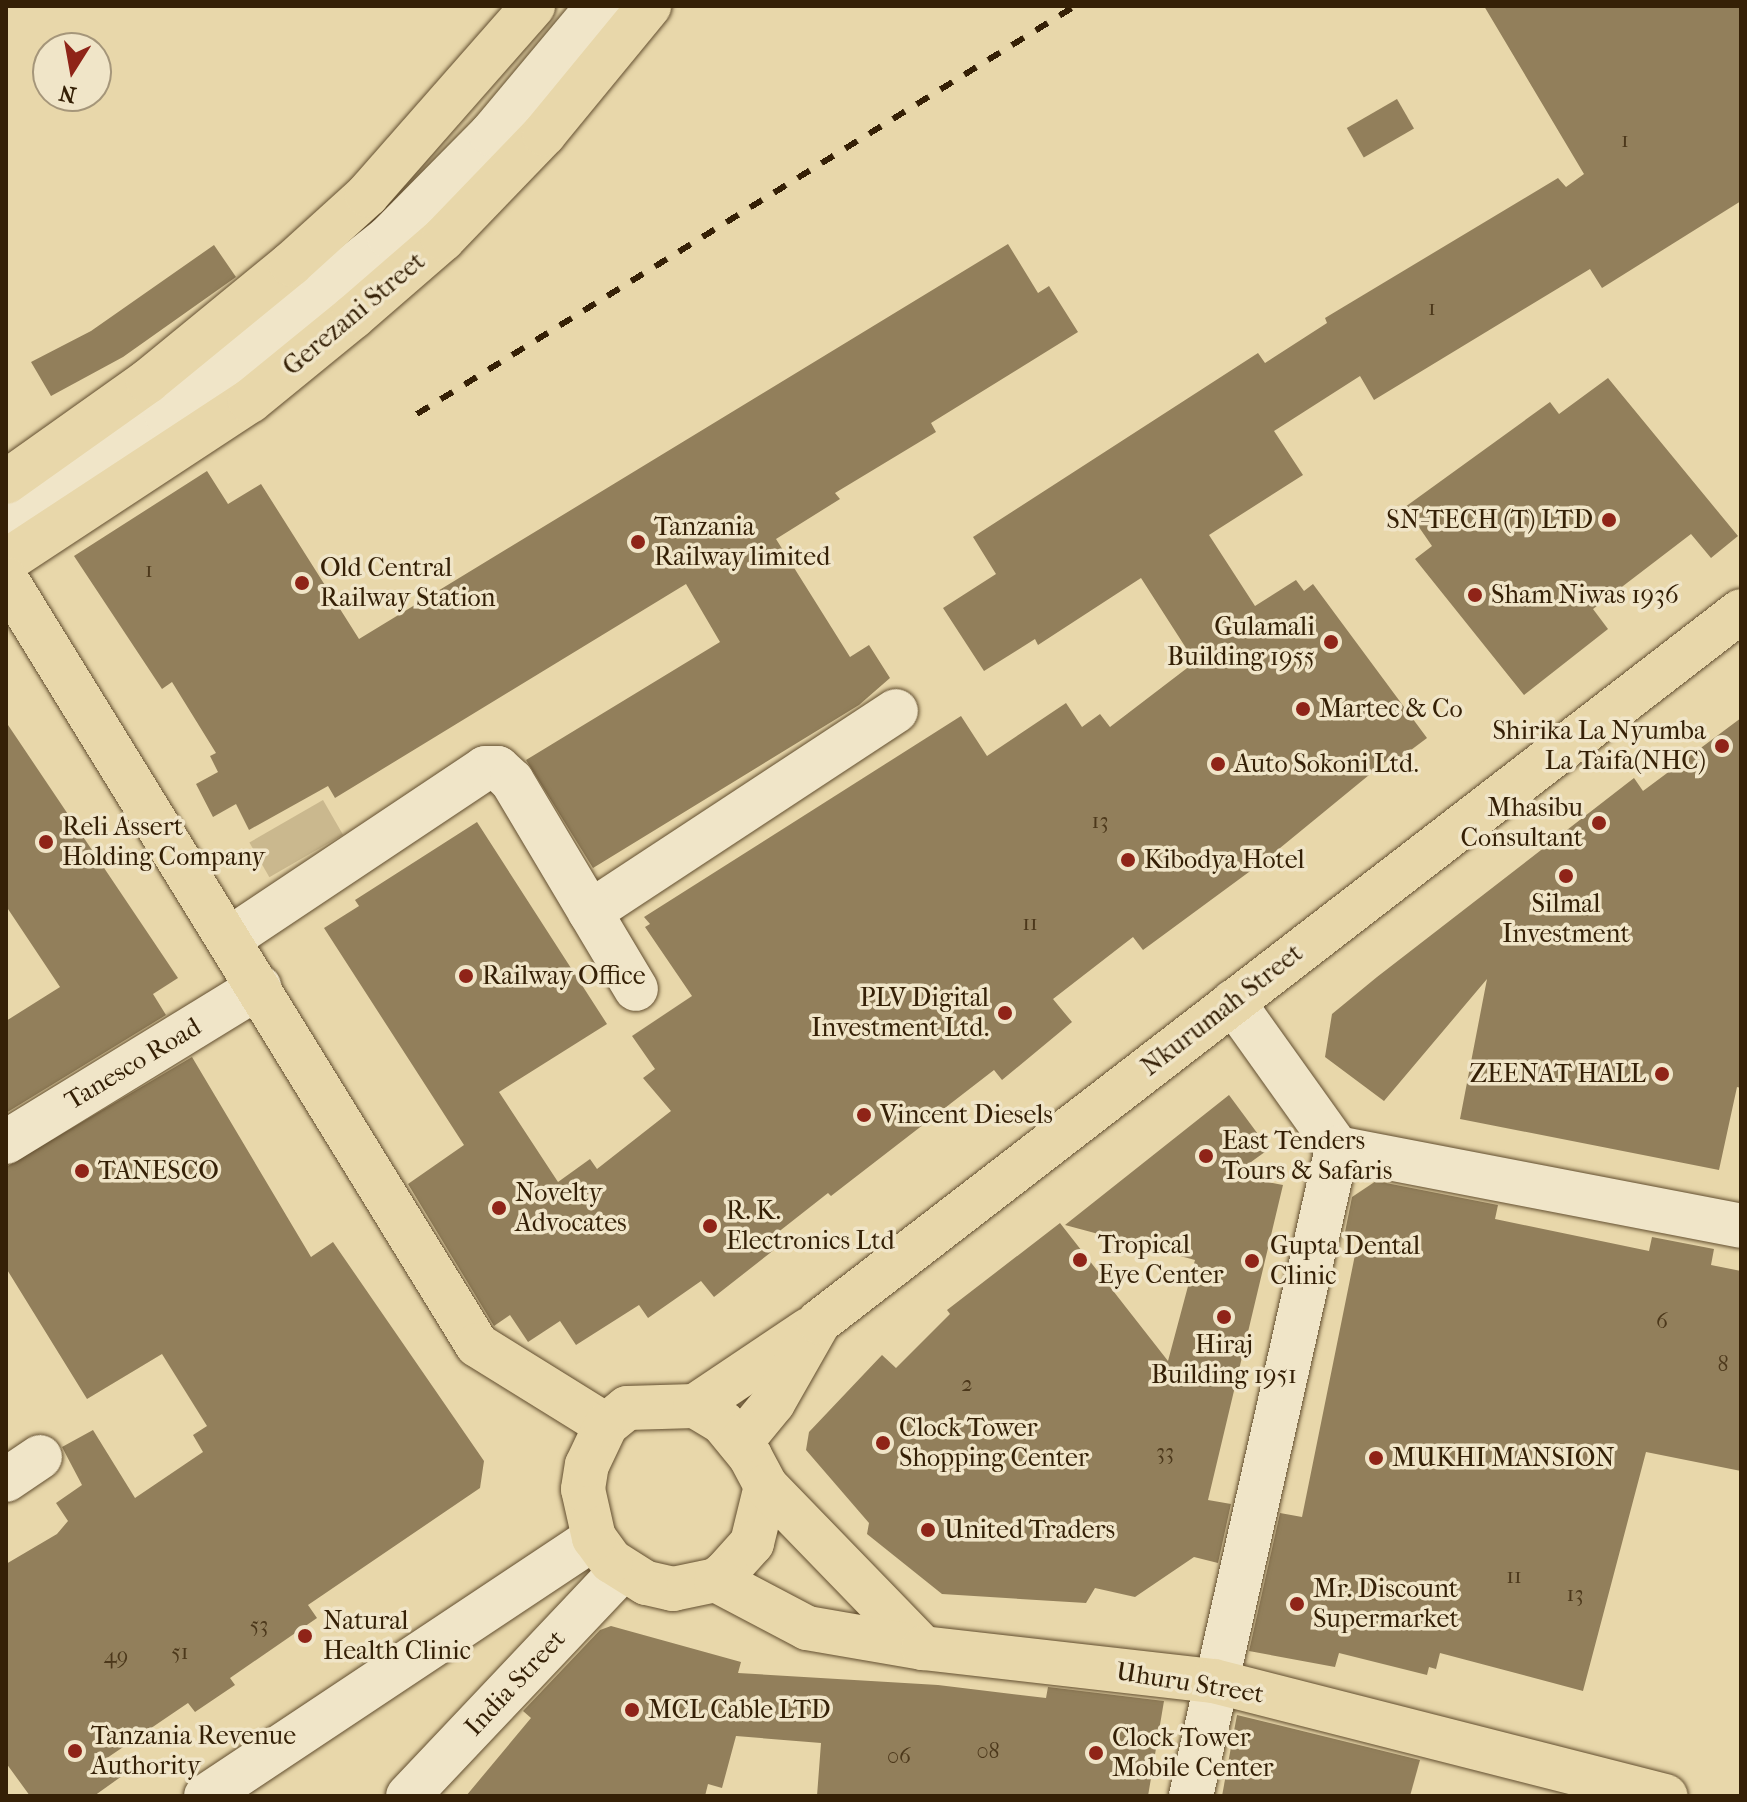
<!DOCTYPE html>
<style>
body{margin:0}
#map{position:relative;width:1747px;height:1802px;overflow:hidden;background:#e8d7aa;font-family:"IM FELL French Canon",serif}
div>[style]{position:absolute}
.green>*{inset:0;background:#cab88e;transform-origin:0 0}
.building>*{inset:0;background:#927f5b;transform-origin:0 0}
.roads{filter:drop-shadow(0 0 2px #624e2f) drop-shadow(0 0 2px #624e2f)}
.minor>*{height:44px;margin:-22px;padding:0 22px;transform-origin:22px;border-radius:22px;background:#f0e5c8}
.major>*{height:44px;margin:-22px;padding:0 22px;transform-origin:22px;border-radius:22px;background:#e8d7aa}
.rail>*{height:6px;margin-top:-3px;transform-origin:0;background:repeating-linear-gradient(90deg,#352006 0 14px,transparent 0 28px)}
.dots>*{width:22px;height:22px;translate:-50% -50%;box-sizing:border-box;border:4px solid #f0e5c8;border-radius:50%}
span{translate:-50% -50%;white-space:nowrap;text-align:center;line-height:1.15;-webkit-text-stroke:7px #f0e5c8;paint-order:stroke}
.number-label{font-size:22px;color:#4c381b}
.number-label span{-webkit-text-stroke-width:0}
.street-label{font-size:26px;color:#352006}
.poi-label{font-size:26px;color:#352006}
.right{translate:-100% -50%;text-align:right}
.left{translate:0 -50%;text-align:left}
.frame{position:absolute;inset:0;border:8px solid #352006;pointer-events:none}
.north{position:absolute;left:32px;top:32px;width:80px;height:80px;box-sizing:border-box;background:#f0e5c8;border:2px solid #a5967a;border-radius:50%;rotate:191deg;font-size:22px;font-weight:700;line-height:32px;text-align:center;color:#352006}
.north::after{content:'';display:block;margin:auto;width:28px;height:36px;background:#8f2418;clip-path:polygon(50% 0,100% 100%,50% 72%,0 100%)}
</style>
<div id="map">
<div class="green">
<div style="left:323px;top:800px;width:40px;height:85px;rotate:60deg"></div>
</div>
<div class="building">
<div style="clip-path:polygon(1484px 6px,1741px 6px,1741px 201px,1602px 288px,1590px 269px,1374px 400px,1360px 376px,1274px 431px,1303px 475px,1209px 535px,1255px 606px,1296px 580px,1304px 591px,1313px 584px,1427px 738px,1395px 762px,1391px 757px,1268px 858px,1143px 950px,1133px 937px,1053px 999px,1072px 1022px,1002px 1080px,994px 1070px,831px 1196px,828px 1193px,772px 1237px,779px 1246px,714px 1297px,701px 1281px,648px 1318px,639px 1305px,576px 1345px,560px 1321px,528px 1342px,510px 1315px,494px 1326px,408px 1184px,464px 1145px,324px 928px,359px 906px,355px 900px,477px 822px,607px 1024px,499px 1092px,558px 1182px,590px 1159px,597px 1169px,671px 1111px,643px 1078px,655px 1069px,632px 1036px,692px 996px,645px 927px,650px 924px,644px 917px,961px 716px,987px 756px,1066px 703px,1082px 727px,1100px 714px,1110px 727px,1195px 662px,1141px 578px,1038px 645px,1035px 639px,984px 671px,943px 608px,996px 574px,973px 537px,1258px 353px,1265px 363px,1327px 323px,1325px 318px,1558px 178px,1566px 187px,1584px 174px)"></div>
<div style="left:1397px;top:99px;width:34px;height:58px;rotate:60deg"></div>
<div style="clip-path:polygon(1008px 244px,1038px 293px,1049px 286px,1078px 332px,931px 423px,936px 432px,835px 493px,840px 499px,776px 539px,850px 657px,869px 645px,890px 678px,859px 705px,593px 868px,526px 760px,720px 642px,686px 584px,335px 798px,328px 786px,249px 830px,236px 804px,213px 817px,196px 784px,218px 772px,210px 756px,216px 753px,172px 682px,162px 689px,74px 556px,207px 471px,228px 504px,261px 484px,359px 639px)"></div>
<div style="clip-path:polygon(214px 245px,236px 277px,123px 357px,51px 396px,31px 362px,91px 331px)"></div>
<div style="clip-path:polygon(1608px 378px,1738px 536px,1711px 558px,1691px 534px,1593px 609px,1608px 629px,1524px 695px,1415px 559px,1432px 546px,1405px 507px,1550px 402px,1559px 414px)"></div>
<div style="clip-path:polygon(1741px 718px,1741px 1088px,1737px 1087px,1719px 1170px,1460px 1119px,1487px 979px,1384px 1101px,1325px 1057px,1332px 1014px,1377px 977px,1634px 778px,1643px 791px)"></div>
<div style="clip-path:polygon(6px 722px,178px 978px,153px 994px,166px 1015px,6px 1113px,6px 1021px,60px 987px,6px 906px)"></div>
<div style="clip-path:polygon(192px 1057px,311px 1257px,333px 1242px,484px 1461px,480px 1488px,308px 1605px,317px 1618px,230px 1678px,235px 1685px,195px 1712px,188px 1703px,107px 1758px,122px 1776px,94px 1796px,30px 1796px,6px 1763px,6px 1564px,57px 1534px,68px 1521px,56px 1503px,82px 1485px,62px 1447px,93px 1430px,135px 1498px,203px 1452px,193px 1435px,207px 1426px,162px 1354px,87px 1399px,6px 1268px,6px 1167px)"></div>
<div style="clip-path:polygon(1229px 1095px,1269px 1149px,1233px 1175px,1283px 1185px,1208px 1500px,1231px 1504px,1218px 1563px,1194px 1557px,1135px 1597px,1095px 1588px,1086px 1603px,942px 1594px,867px 1534px,869px 1523px,806px 1450px,809px 1432px,882px 1355px,896px 1368px,950px 1314px,947px 1310px,1060px 1223px,1168px 1361px,1195px 1260px,1065px 1225px)"></div>
<div style="clip-path:polygon(1376px 1181px,1498px 1205px,1495px 1219px,1649px 1251px,1652px 1237px,1714px 1249px,1711px 1265px,1741px 1271px,1741px 1471px,1646px 1452px,1583px 1691px,1440px 1653px,1436px 1669px,1429px 1667px,1427px 1675px,1339px 1653px,1335px 1667px,1249px 1651px,1280px 1513px,1302px 1517px,1359px 1235px,1345px 1232px,1352px 1197px)"></div>
<div style="clip-path:polygon(611px 1626px,741px 1662px,738px 1673px,938px 1685px,1046px 1698px,1048px 1687px,1164px 1701px,1148px 1796px,817px 1796px,821px 1743px,736px 1736px,722px 1788px,708px 1784px,705px 1796px,466px 1796px,531px 1718px,523px 1711px,600px 1630px)"></div>
<div style="clip-path:polygon(1237px 1715px,1420px 1760px,1410px 1796px,1222px 1796px)"></div>
</div>
<div class="roads">
<div class="minor">
<div style="left:6px;top:524px;width:194px;rotate:-34.5deg"></div>
<div style="left:166px;top:414px;width:285px;rotate:-38.4deg"></div>
<div style="left:389px;top:237px;width:145px;rotate:-45.3deg"></div>
<div style="left:491px;top:134px;width:167px;rotate:-50.1deg"></div>
<div style="left:590px;top:912px;width:366px;rotate:-33.3deg"></div>
<div style="left:229px;top:939px;width:308px;rotate:-33.7deg"></div>
<div style="left:485px;top:768px;width:13px"></div>
<div style="left:498px;top:768px;width:19px;rotate:43deg"></div>
<div style="left:512px;top:781px;width:242px;rotate:59.2deg"></div>
<div style="left:1233px;top:1002px;width:179px;rotate:54.5deg"></div>
<div style="left:1337px;top:1148px;width:411px;rotate:10.9deg"></div>
<div style="left:6px;top:1142px;width:297px;rotate:-31.5deg"></div>
<div style="left:6px;top:1480px;width:41px;rotate:-34.1deg"></div>
<div style="left:206px;top:1796px;width:466px;rotate:-33.6deg"></div>
<div style="left:408px;top:1796px;width:311px;rotate:-46.6deg"></div>
<div style="left:1191px;top:1796px;width:664px;rotate:-77.3deg"></div>
</div>
<div class="major">
<div style="left:6px;top:482px;width:174px;rotate:-35.4deg"></div>
<div style="left:148px;top:381px;width:185px;rotate:-39.3deg"></div>
<div style="left:291px;top:264px;width:103px;rotate:-42.2deg"></div>
<div style="left:367px;top:195px;width:252px;rotate:-48.7deg"></div>
<div style="left:6px;top:561px;width:292px;rotate:-33.3deg"></div>
<div style="left:250px;top:401px;width:133px;rotate:-39.2deg"></div>
<div style="left:353px;top:317px;width:119px;rotate:-40.9deg"></div>
<div style="left:443px;top:239px;width:146px;rotate:-46.1deg"></div>
<div style="left:544px;top:134px;width:166px;rotate:-50.6deg"></div>
<div style="left:6px;top:579px;width:899px;rotate:58.41deg"></div>
<div style="left:477px;top:1345px;width:152px;rotate:31.8deg"></div>
<div style="left:695px;top:1406px;width:33px;rotate:31deg"></div>
<div style="left:723px;top:1423px;width:43px;rotate:50.7deg"></div>
<div style="left:750px;top:1456px;width:34px;rotate:62deg"></div>
<div style="left:766px;top:1486px;width:59px;rotate:103.8deg"></div>
<div style="left:752px;top:1543px;width:39px;rotate:132deg"></div>
<div style="left:726px;top:1572px;width:13px;rotate:141deg"></div>
<div style="left:716px;top:1580px;width:44px;rotate:168.2deg"></div>
<div style="left:673px;top:1589px;width:28px;rotate:-167deg"></div>
<div style="left:646px;top:1583px;width:41px;rotate:-147.8deg"></div>
<div style="left:611px;top:1561px;width:29px;rotate:-126deg"></div>
<div style="left:594px;top:1538px;width:50px;rotate:-102.7deg"></div>
<div style="left:583px;top:1489px;width:24px;rotate:-81deg"></div>
<div style="left:587px;top:1465px;width:44px;rotate:-64.6deg"></div>
<div style="left:606px;top:1425px;width:27px;rotate:-39deg"></div>
<div style="left:627px;top:1408px;width:68px;rotate:-1.7deg"></div>
<div style="left:695px;top:1406px;width:136px;rotate:-33.9deg"></div>
<div style="left:740px;top:1443px;width:52px;rotate:-50.5deg"></div>
<div style="left:773px;top:1403px;width:93px;rotate:-60.4deg"></div>
<div style="left:819px;top:1322px;width:1164px;rotate:-37.64deg"></div>
<div style="left:766px;top:1486px;width:226px;rotate:45.9deg"></div>
<div style="left:716px;top:1580px;width:103px;rotate:27.8deg"></div>
<div style="left:807px;top:1628px;width:118px;rotate:9.8deg"></div>
<div style="left:923px;top:1648px;width:293px;rotate:6.5deg"></div>
<div style="left:1214px;top:1681px;width:466px;rotate:14.3deg"></div>
</div>
</div>
<div class="rail">
<div style="left:417px;top:414px;width:774px;rotate:-31.8deg"></div>
</div>
<div class="dots">
<div style="left:1609px;top:520px;background:#8f2418"></div>
<div style="left:638px;top:542px;background:#8f2418"></div>
<div style="left:302px;top:583px;background:#8f2418"></div>
<div style="left:1475px;top:595px;background:#8f2418"></div>
<div style="left:1331px;top:642px;background:#8f2418"></div>
<div style="left:1303px;top:709px;background:#8f2418"></div>
<div style="left:1722px;top:746px;background:#8f2418"></div>
<div style="left:1218px;top:764px;background:#8f2418"></div>
<div style="left:1599px;top:823px;background:#8f2418"></div>
<div style="left:46px;top:842px;background:#8f2418"></div>
<div style="left:1128px;top:860px;background:#8f2418"></div>
<div style="left:1566px;top:876px;background:#8f2418"></div>
<div style="left:466px;top:976px;background:#8f2418"></div>
<div style="left:1005px;top:1013px;background:#8f2418"></div>
<div style="left:1662px;top:1074px;background:#8f2418"></div>
<div style="left:864px;top:1115px;background:#8f2418"></div>
<div style="left:1206px;top:1156px;background:#8f2418"></div>
<div style="left:82px;top:1171px;background:#8f2418"></div>
<div style="left:499px;top:1208px;background:#8f2418"></div>
<div style="left:710px;top:1226px;background:#8f2418"></div>
<div style="left:1080px;top:1260px;background:#8f2418"></div>
<div style="left:1252px;top:1261px;background:#8f2418"></div>
<div style="left:1224px;top:1317px;background:#8f2418"></div>
<div style="left:883px;top:1443px;background:#8f2418"></div>
<div style="left:1376px;top:1458px;background:#8f2418"></div>
<div style="left:928px;top:1530px;background:#8f2418"></div>
<div style="left:1297px;top:1604px;background:#8f2418"></div>
<div style="left:305px;top:1636px;background:#8f2418"></div>
<div style="left:632px;top:1710px;background:#8f2418"></div>
<div style="left:75px;top:1751px;background:#8f2418"></div>
<div style="left:1096px;top:1753px;background:#8f2418"></div>
</div>
<div class="number-label">
<span style="left:1625px;top:141px">1</span>
<span style="left:1432px;top:309px">1</span>
<span style="left:149px;top:571px">1</span>
<span style="left:1100px;top:822px">13</span>
<span style="left:1030px;top:924px">11</span>
<span style="left:1662px;top:1322px">6</span>
<span style="left:1723px;top:1365px">8</span>
<span style="left:967px;top:1385px">2</span>
<span style="left:1165px;top:1453px">33</span>
<span style="left:1514px;top:1577px">11</span>
<span style="left:1575px;top:1595px">13</span>
<span style="left:259px;top:1626px">53</span>
<span style="left:180px;top:1653px">51</span>
<span style="left:116px;top:1657px">49</span>
<span style="left:988px;top:1752px">08</span>
<span style="left:899px;top:1757px">06</span>
</div>
<div class="street-label">
<span style="left:354px;top:314px;rotate:-40deg">Gerezani Street</span>
<span style="left:1222px;top:1010px;rotate:-38deg">Nkurumah Street</span>
<span style="left:133px;top:1064px;rotate:-31deg">Tanesco Road</span>
<span style="left:515px;top:1683px;rotate:-47deg">India Street</span>
<span style="left:1190px;top:1683px;rotate:9deg">Uhuru Street</span>
</div>
<div class="poi-label">
<span class="right" style="left:1593px;top:520px">SN-TECH (T) LTD</span>
<span class="left" style="left:654px;top:542px">Tanzania<br>Railway limited</span>
<span class="left" style="left:320px;top:583px">Old Central<br>Railway Station</span>
<span class="left" style="left:1491px;top:595px">Sham Niwas 1936</span>
<span class="right" style="left:1315px;top:642px">Gulamali<br>Building 1955</span>
<span class="left" style="left:1319px;top:709px">Martec &amp; Co</span>
<span class="right" style="left:1706px;top:746px">Shirika La Nyumba<br>La Taifa(NHC)</span>
<span class="left" style="left:1234px;top:764px">Auto Sokoni Ltd.</span>
<span class="right" style="left:1583px;top:823px">Mhasibu<br>Consultant</span>
<span class="left" style="left:62px;top:842px">Reli Assert<br>Holding Company</span>
<span class="left" style="left:1144px;top:860px">Kibodya Hotel</span>
<span style="left:1566px;top:919px">Silmal<br>Investment</span>
<span class="left" style="left:482px;top:976px">Railway Office</span>
<span class="right" style="left:989px;top:1013px">PLV Digital<br>Investment Ltd.</span>
<span class="right" style="left:1646px;top:1074px">ZEENAT HALL</span>
<span class="left" style="left:880px;top:1115px">Vincent Diesels</span>
<span class="left" style="left:1222px;top:1156px">East Tenders<br>Tours &amp; Safaris</span>
<span class="left" style="left:98px;top:1171px">TANESCO</span>
<span class="left" style="left:515px;top:1208px">Novelty<br>Advocates</span>
<span class="left" style="left:726px;top:1226px">R. K.<br>Electronics Ltd</span>
<span class="left" style="left:1098px;top:1260px">Tropical<br>Eye Center</span>
<span class="left" style="left:1270px;top:1261px">Gupta Dental<br>Clinic</span>
<span style="left:1224px;top:1360px">Hiraj<br>Building 1951</span>
<span class="left" style="left:899px;top:1443px">Clock Tower<br>Shopping Center</span>
<span class="left" style="left:1392px;top:1458px">MUKHI MANSION</span>
<span class="left" style="left:944px;top:1530px">United Traders</span>
<span class="left" style="left:1313px;top:1604px">Mr. Discount<br>Supermarket</span>
<span class="left" style="left:323px;top:1636px">Natural<br>Health Clinic</span>
<span class="left" style="left:648px;top:1710px">MCL Cable LTD</span>
<span class="left" style="left:91px;top:1751px">Tanzania Revenue<br>Authority</span>
<span class="left" style="left:1112px;top:1753px">Clock Tower<br>Mobile Center</span>
</div>
<div class="frame"></div>
<div class="north">N</div>
</div>
